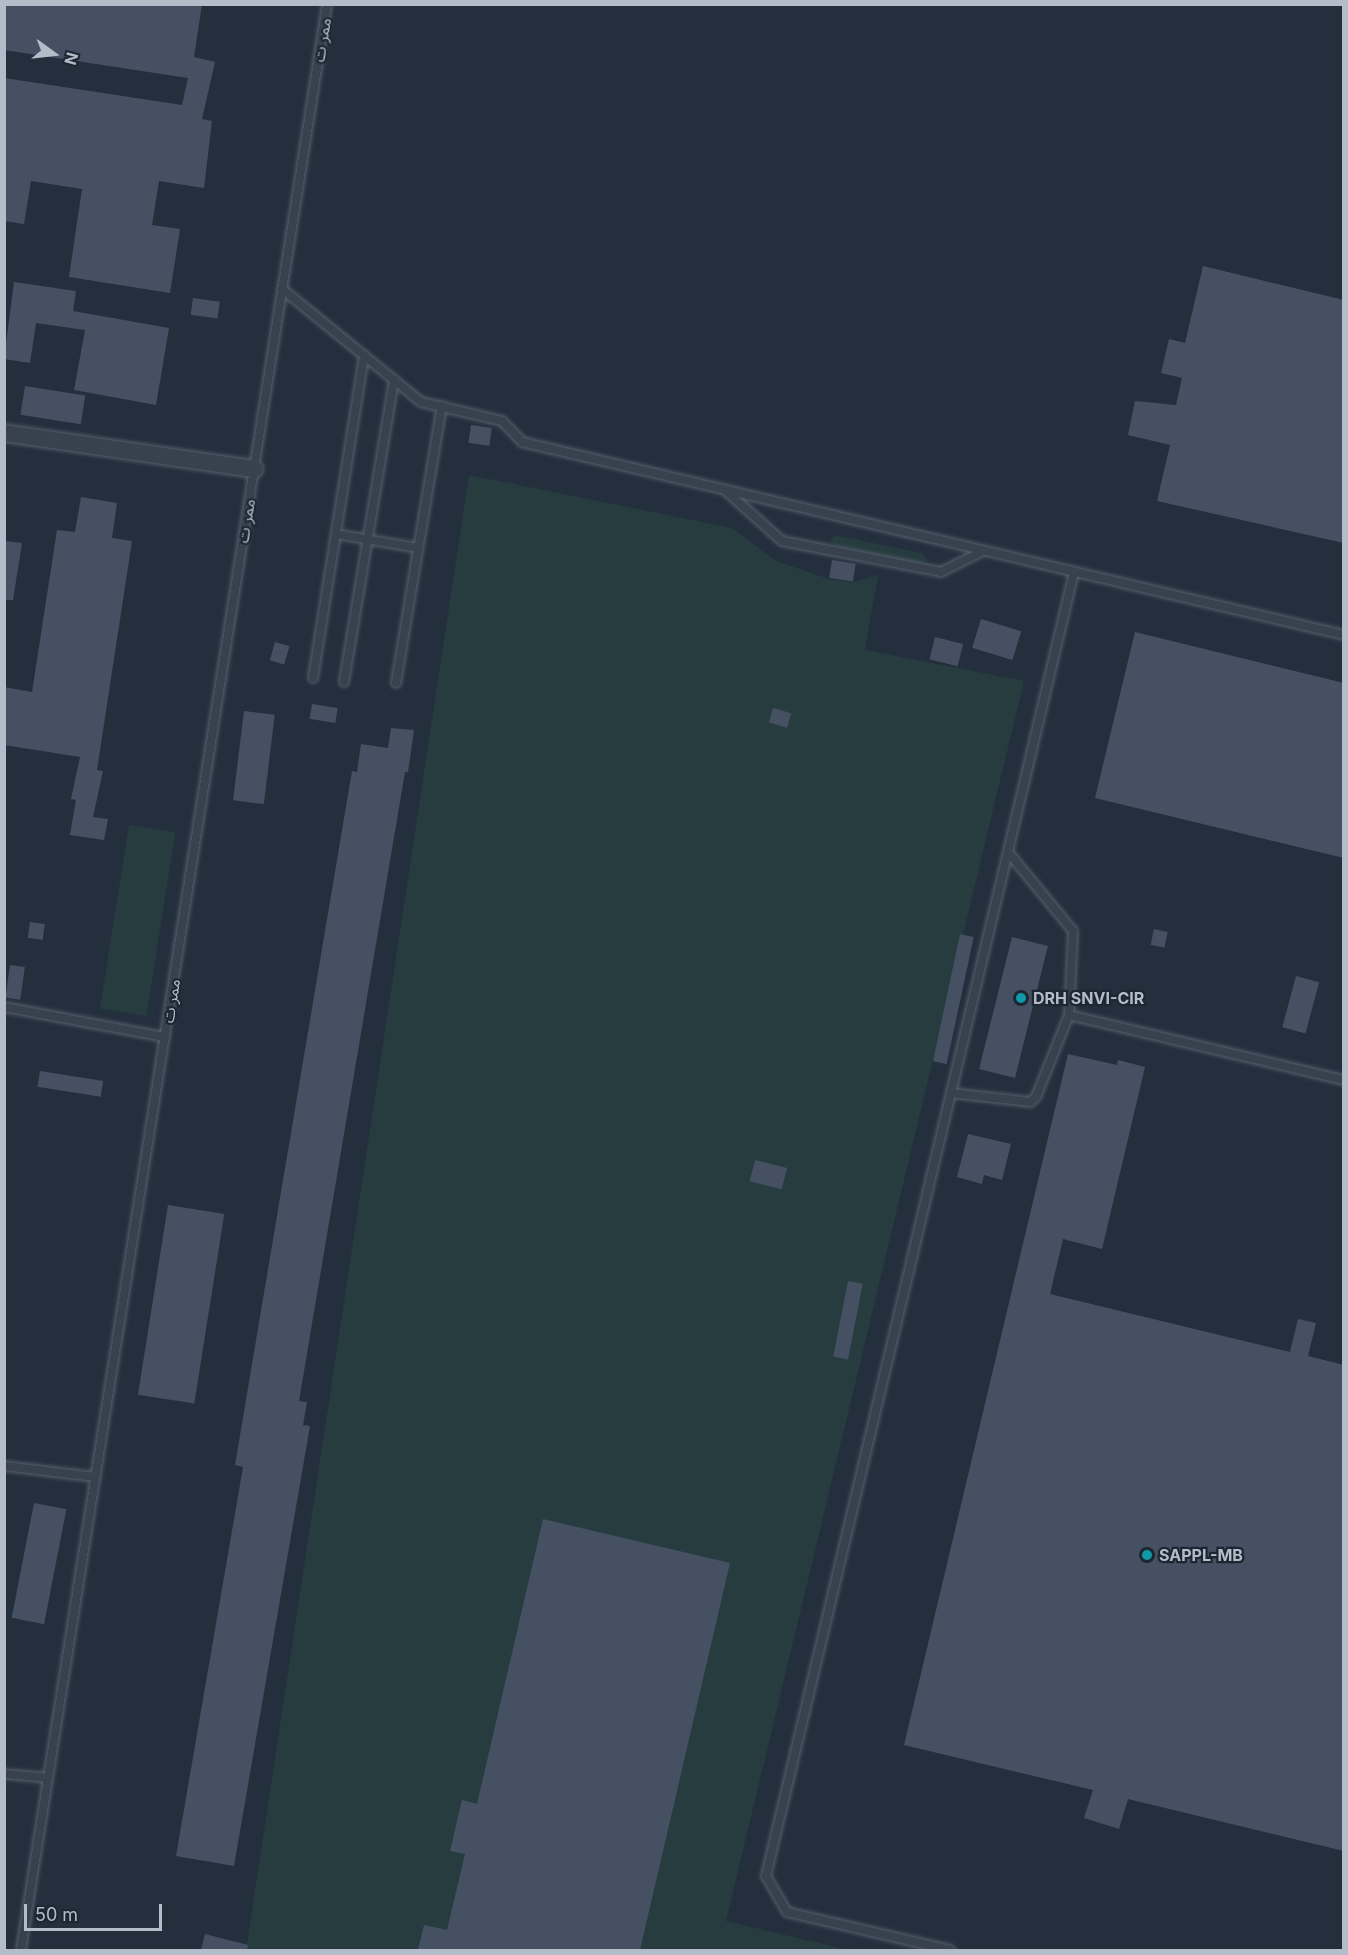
<!DOCTYPE html>
<meta charset="utf-8">
<style>
body{margin:0}
#map{position:relative;width:1348px;height:1955px;overflow:hidden;background:#242f3e;font-family:Inter,"Noto Sans Arabic",sans-serif}
div>[style]{position:absolute}
.green>*{inset:0;background:#263c3f;transform-origin:0 0}
.building>*{inset:0;background:#455162;transform-origin:0 0}
.roads{filter:drop-shadow(0 0 2px #565f6c) drop-shadow(0 0 2px #565f6c)}
.service>*{height:8px;margin:-4px;padding:0 4px;transform-origin:4px;border-radius:4px;background:#38414e}
.minor>*{height:16px;margin:-8px;padding:0 8px;transform-origin:8px;border-radius:8px;background:#38414e}
.dots>*{width:16px;height:16px;translate:-50% -50%;box-sizing:border-box;border:3px solid #1d2633;border-radius:50%}
span{translate:-50% -50%;white-space:nowrap;text-align:center;line-height:1.15;-webkit-text-stroke:4.5px #1d2633;paint-order:stroke}
.street-label{font-size:16px;color:#b4bcc9}
.poi-label{font-size:16px;color:#b4bcc9;font-weight:700}
.left{translate:0 -50%;text-align:left}
.frame{position:absolute;inset:0;border:6px solid #b4bcc9;pointer-events:none}
.north{position:absolute;left:24px;top:24px;width:60px;height:60px;-webkit-text-stroke:4px #1d2633;paint-order:stroke;rotate:105deg;font-size:16px;font-weight:700;line-height:24px;text-align:center;color:#b4bcc9}
.north::after{content:'';display:block;margin:auto;width:21px;height:27px;background:#b4bcc9;clip-path:polygon(50% 0,100% 100%,50% 72%,0 100%)}
.scale{position:absolute;left:24px;top:1904px;width:138px;height:27px;box-sizing:border-box;border:3px solid #b4bcc9;border-top:0;padding-left:8px;font-size:18px;line-height:21px;white-space:nowrap;color:#b4bcc9;-webkit-text-stroke:4px #1d2633;paint-order:stroke}
</style>
<div id="map">
<div class="green">
<div style="clip-path:polygon(469px 475px,732px 528px,776px 561px,829px 579px,854px 582px,878px 575px,865px 650px,1024px 681px,726px 1921px,848px 1950px,246px 1950px)"></div>
<div style="clip-path:polygon(834px 535px,922px 553px,928px 560px,919px 564px,838px 546px,830px 542px)"></div>
<div style="left:129px;top:825px;width:47px;height:186px;rotate:9deg"></div>
</div>
<div class="building">
<div style="clip-path:polygon(4px 4px,202px 4px,194px 57px,215px 62px,202px 119px,212px 121px,204px 188px,159px 181px,152px 225px,180px 229px,170px 293px,69px 277px,82px 189px,31px 181px,24px 224px,4px 221px,4px 78px,182px 105px,188px 78px,4px 50px)"></div>
<div style="clip-path:polygon(1203px 266px,1344px 300px,1344px 543px,1157px 501px,1170px 445px,1128px 435px,1135px 401px,1176px 405px,1182px 378px,1161px 373px,1169px 339px,1185px 343px)"></div>
<div style="clip-path:polygon(14px 282px,76px 291px,73px 311px,169px 328px,156px 405px,74px 390px,85px 330px,36px 323px,30px 363px,4px 359px)"></div>
<div style="left:193px;top:298px;width:27px;height:17px;rotate:8deg"></div>
<div style="left:25px;top:386px;width:61px;height:29px;rotate:9deg"></div>
<div style="left:471px;top:425px;width:21px;height:18px;rotate:8deg"></div>
<div style="clip-path:polygon(81px 497px,117px 503px,112px 538px,132px 541px,97px 770px,103px 771px,93px 817px,108px 819px,104px 840px,70px 835px,76px 800px,71px 799px,80px 757px,4px 745px,4px 687px,32px 692px,57px 530px,75px 532px)"></div>
<div style="clip-path:polygon(4px 541px,22px 543px,13px 600px,4px 600px)"></div>
<div style="left:832px;top:560px;width:24px;height:18px;rotate:9deg"></div>
<div style="left:981px;top:619px;width:42px;height:30px;rotate:17deg"></div>
<div style="clip-path:polygon(1135px 632px,1344px 683px,1344px 858px,1095px 798px)"></div>
<div style="left:935px;top:637px;width:29px;height:23px;rotate:14deg"></div>
<div style="left:275px;top:642px;width:15px;height:19px;rotate:16deg"></div>
<div style="left:312px;top:704px;width:26px;height:15px;rotate:9deg"></div>
<div style="left:773px;top:708px;width:19px;height:15px;rotate:16deg"></div>
<div style="left:244px;top:711px;width:31px;height:90px;rotate:7deg"></div>
<div style="clip-path:polygon(391px 728px,414px 730px,408px 772px,405px 772px,299px 1401px,307px 1402px,303px 1425px,310px 1426px,234px 1866px,176px 1856px,243px 1467px,235px 1465px,352px 771px,357px 772px,361px 744px,388px 748px)"></div>
<div style="left:30px;top:922px;width:15px;height:16px;rotate:8deg"></div>
<div style="left:1154px;top:929px;width:14px;height:16px;rotate:12deg"></div>
<div style="left:960px;top:934px;width:14px;height:130px;rotate:12deg"></div>
<div style="left:1012px;top:937px;width:37px;height:136px;rotate:14deg"></div>
<div style="left:10px;top:965px;width:15px;height:33px;rotate:8deg"></div>
<div style="left:1296px;top:976px;width:24px;height:53px;rotate:15deg"></div>
<div style="clip-path:polygon(1068px 1054px,1117px 1065px,1118px 1060px,1145px 1067px,1102px 1249px,1063px 1239px,1050px 1294px,1290px 1352px,1298px 1319px,1316px 1323px,1308px 1356px,1344px 1365px,1344px 1851px,1128px 1799px,1119px 1829px,1084px 1818px,1093px 1790px,904px 1745px)"></div>
<div style="left:40px;top:1071px;width:64px;height:16px;rotate:9deg"></div>
<div style="clip-path:polygon(968px 1134px,1011px 1144px,1002px 1180px,984px 1175px,982px 1184px,957px 1177px)"></div>
<div style="left:755px;top:1160px;width:33px;height:22px;rotate:14deg"></div>
<div style="left:168px;top:1205px;width:57px;height:192px;rotate:9deg"></div>
<div style="left:848px;top:1281px;width:15px;height:77px;rotate:11deg"></div>
<div style="left:34px;top:1503px;width:33px;height:117px;rotate:11deg"></div>
<div style="clip-path:polygon(543px 1519px,730px 1563px,640px 1950px,418px 1950px,424px 1925px,447px 1930px,465px 1854px,450px 1851px,462px 1800px,477px 1804px)"></div>
<div style="clip-path:polygon(205px 1934px,248px 1945px,247px 1950px,201px 1950px)"></div>
</div>
<div class="roads">
<div class="service">
<div style="left:282px;top:289px;width:179px;rotate:39.1deg"></div>
<div style="left:421px;top:402px;width:83px;rotate:13.2deg"></div>
<div style="left:502px;top:421px;width:29px;rotate:46deg"></div>
<div style="left:522px;top:442px;width:844px;rotate:13.21deg"></div>
<div style="left:726px;top:491px;width:75px;rotate:41.8deg"></div>
<div style="left:782px;top:541px;width:162px;rotate:11deg"></div>
<div style="left:941px;top:572px;width:47px;rotate:-26.6deg"></div>
<div style="left:336px;top:534px;width:83px;rotate:9.7deg"></div>
<div style="left:313px;top:678px;width:326px;rotate:-81deg"></div>
<div style="left:344px;top:682px;width:306px;rotate:-80.6deg"></div>
<div style="left:396px;top:683px;width:281px;rotate:-80.6deg"></div>
<div style="left:1008px;top:852px;width:102px;rotate:50.6deg"></div>
<div style="left:1073px;top:931px;width:84px;rotate:92.7deg"></div>
<div style="left:1069px;top:1015px;width:283px;rotate:13.3deg"></div>
<div style="left:4px;top:1007px;width:164px;rotate:10.6deg"></div>
<div style="left:951px;top:1093px;width:80px;rotate:6.5deg"></div>
<div style="left:1030px;top:1102px;width:8px;rotate:-40deg"></div>
<div style="left:1036px;top:1097px;width:88px;rotate:-68.1deg"></div>
<div style="left:4px;top:1466px;width:92px;rotate:6.9deg"></div>
<div style="left:4px;top:1774px;width:44px;rotate:5.2deg"></div>
<div style="left:21px;top:1950px;width:1970px;rotate:-81.06deg"></div>
<div style="left:950px;top:1950px;width:167px;rotate:-166.9deg"></div>
<div style="left:787px;top:1912px;width:42px;rotate:-120.3deg"></div>
<div style="left:766px;top:1876px;width:1340px;rotate:-76.71deg"></div>
</div>
<div class="minor">
<div style="left:4px;top:433px;width:253px;rotate:8.2deg"></div>
</div>
</div>
<div class="dots">
<div style="left:1021px;top:998px;background:#0f9aa8"></div>
<div style="left:1147px;top:1555px;background:#0f9aa8"></div>
</div>
<div class="street-label">
<span style="left:322px;top:40px;rotate:-81deg">ممر ت</span>
<span style="left:246px;top:521px;rotate:-81deg">ممر ت</span>
<span style="left:171px;top:1001px;rotate:-81deg">ممر ت</span>
</div>
<div class="poi-label">
<span class="left" style="left:1033px;top:998px">DRH SNVI-CIR</span>
<span class="left" style="left:1159px;top:1555px">SAPPL-MB</span>
</div>
<div class="frame"></div>
<div class="north">N</div>
<div class="scale">50 m</div>
</div>
